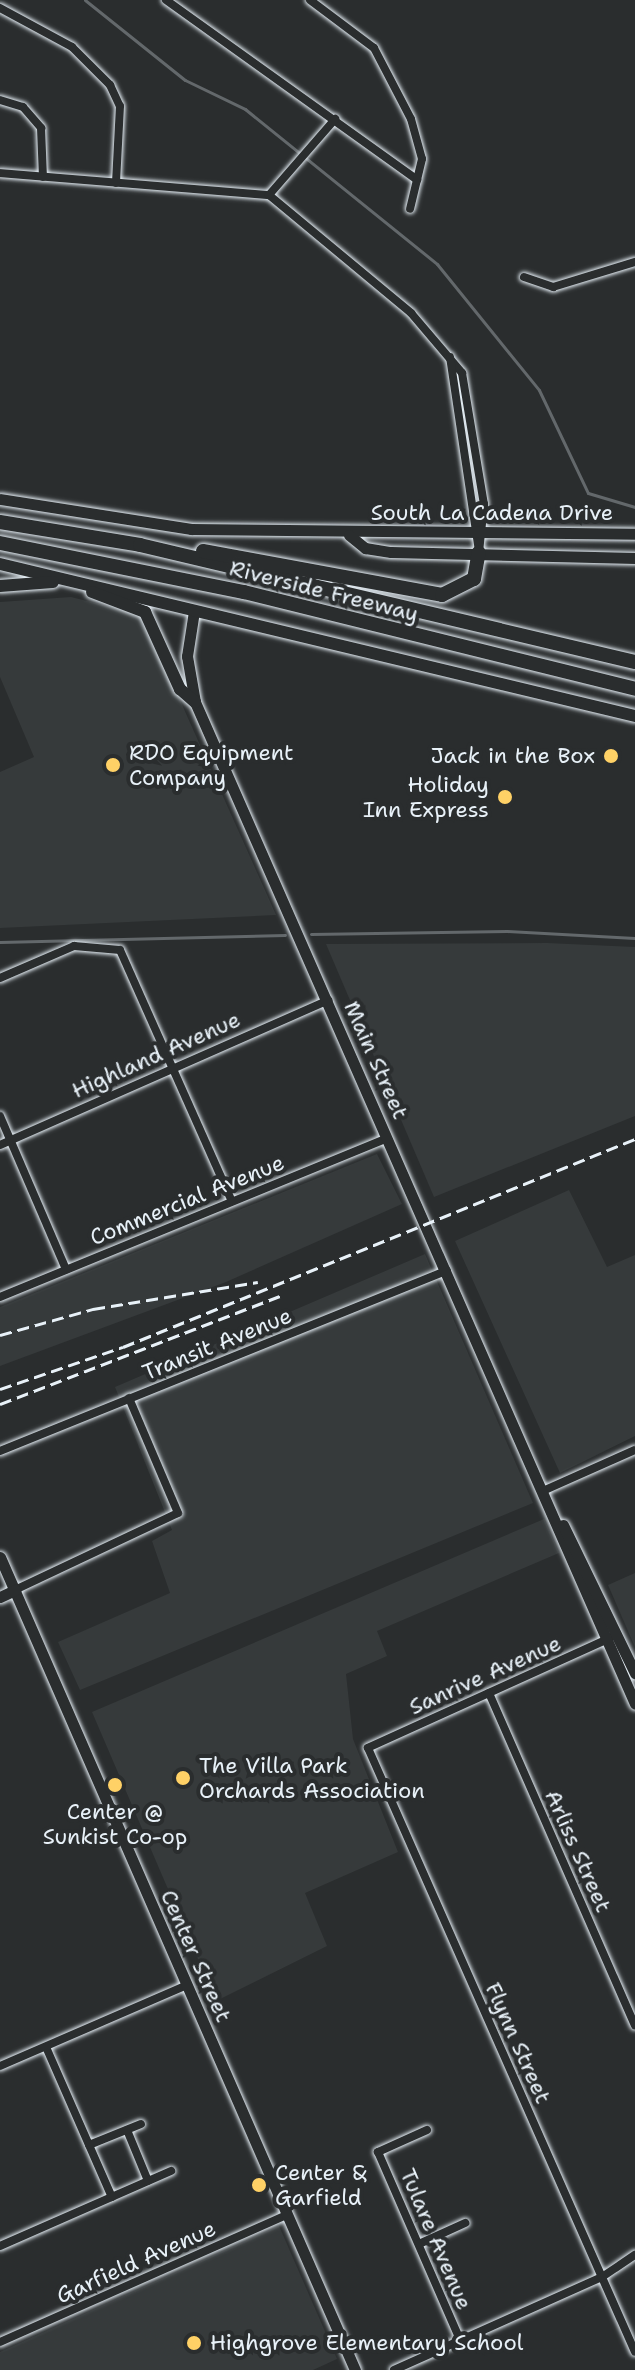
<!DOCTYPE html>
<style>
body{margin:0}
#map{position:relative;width:635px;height:2370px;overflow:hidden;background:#2a2d2e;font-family:"Shantell Sans",sans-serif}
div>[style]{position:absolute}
.built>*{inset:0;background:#363a3b}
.stream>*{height:3px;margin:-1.5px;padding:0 1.5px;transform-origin:1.5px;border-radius:1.5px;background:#63686b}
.roads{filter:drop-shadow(0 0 2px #e8f1f8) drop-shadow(0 0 2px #e8f1f8)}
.street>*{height:8px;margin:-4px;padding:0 4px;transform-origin:4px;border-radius:4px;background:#2a2d2e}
.secondary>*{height:11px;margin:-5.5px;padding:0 5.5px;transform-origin:5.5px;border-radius:5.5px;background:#2a2d2e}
.primary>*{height:12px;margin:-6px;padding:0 6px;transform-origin:6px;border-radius:6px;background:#2a2d2e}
.highway>*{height:14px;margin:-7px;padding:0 7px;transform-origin:7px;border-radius:7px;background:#2a2d2e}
.rail>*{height:3px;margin-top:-1.5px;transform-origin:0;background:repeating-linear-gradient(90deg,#e8f1f8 0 12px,transparent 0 18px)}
.dots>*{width:22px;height:22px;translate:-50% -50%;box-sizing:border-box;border:4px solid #2a2d2e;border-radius:50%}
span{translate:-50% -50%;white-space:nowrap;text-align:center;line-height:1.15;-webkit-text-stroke:8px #2a2d2e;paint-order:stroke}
.street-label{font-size:22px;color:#e8f1f8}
.poi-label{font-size:22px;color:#e8f1f8}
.left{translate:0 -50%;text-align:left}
.right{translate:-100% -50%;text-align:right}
</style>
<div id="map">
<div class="built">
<div style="clip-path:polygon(71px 597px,142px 615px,276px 915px,0 928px,0 772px,34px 757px,0 677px,0 602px)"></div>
<div style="clip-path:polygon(547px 943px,635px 947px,635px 1116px,434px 1197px,326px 944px)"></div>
<div style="clip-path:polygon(377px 1154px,402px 1204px,226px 1282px,0 1366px,0 1307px)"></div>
<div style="clip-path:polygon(569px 1190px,607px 1267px,635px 1255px,635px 1436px,560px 1473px,455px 1241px)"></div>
<div style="clip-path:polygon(425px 1254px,533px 1503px,80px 1690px,58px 1642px,170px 1593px,152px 1541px,172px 1530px,115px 1387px)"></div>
<div style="clip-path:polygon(544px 1519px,559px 1553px,377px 1631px,387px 1656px,346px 1674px,353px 1739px,398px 1852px,305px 1893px,327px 1946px,216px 2001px,92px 1712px)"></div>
<div style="clip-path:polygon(635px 1573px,635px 1647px,608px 1585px)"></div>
<div style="clip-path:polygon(279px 2226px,337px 2359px,313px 2370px,0 2370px,0 2352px)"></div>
</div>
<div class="stream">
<div style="left:85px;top:0;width:128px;rotate:38.7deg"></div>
<div style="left:185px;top:80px;width:67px;rotate:25.8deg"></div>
<div style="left:245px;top:109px;width:247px;rotate:38.9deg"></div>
<div style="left:437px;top:264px;width:162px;rotate:51deg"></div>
<div style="left:539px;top:390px;width:114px;rotate:64.6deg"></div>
<div style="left:588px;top:493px;width:49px;rotate:16.6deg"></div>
<div style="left:311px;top:934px;width:196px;rotate:-0.9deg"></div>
<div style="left:507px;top:931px;width:128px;rotate:3.1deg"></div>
<div style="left:0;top:942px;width:285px;rotate:-1.4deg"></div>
</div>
<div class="roads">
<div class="street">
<div style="left:166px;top:0;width:309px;rotate:35.6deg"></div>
<div style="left:310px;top:0;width:80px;rotate:36.9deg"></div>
<div style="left:374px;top:48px;width:80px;rotate:62.5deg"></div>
<div style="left:411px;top:119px;width:41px;rotate:74.6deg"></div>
<div style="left:422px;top:159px;width:51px;rotate:103.5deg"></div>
<div style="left:0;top:8px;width:82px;rotate:28.4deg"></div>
<div style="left:72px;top:47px;width:54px;rotate:45deg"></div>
<div style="left:110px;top:85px;width:23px;rotate:65deg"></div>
<div style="left:120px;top:106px;width:77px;rotate:93deg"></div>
<div style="left:0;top:100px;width:24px;rotate:17deg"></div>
<div style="left:23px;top:107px;width:28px;rotate:49deg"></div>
<div style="left:41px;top:128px;width:49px;rotate:87.7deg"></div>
<div style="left:0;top:173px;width:270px;rotate:4.7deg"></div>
<div style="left:269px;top:195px;width:185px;rotate:39.7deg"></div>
<div style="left:411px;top:313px;width:79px;rotate:49.6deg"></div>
<div style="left:462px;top:373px;width:133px;rotate:80.5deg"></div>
<div style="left:484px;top:504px;width:48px;rotate:95.9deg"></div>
<div style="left:269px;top:195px;width:101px;rotate:-49deg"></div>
<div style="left:524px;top:277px;width:31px;rotate:19deg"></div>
<div style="left:553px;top:287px;width:86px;rotate:-17deg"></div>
<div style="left:450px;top:357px;width:197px;rotate:81.5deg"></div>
<div style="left:0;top:978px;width:81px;rotate:-23.4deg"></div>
<div style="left:74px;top:946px;width:46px;rotate:5deg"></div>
<div style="left:120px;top:950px;width:275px;rotate:66deg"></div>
<div style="left:0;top:1116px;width:167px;rotate:66.7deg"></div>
<div style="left:0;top:1145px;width:359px;rotate:-23.8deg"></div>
<div style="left:0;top:1297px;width:419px;rotate:-22.3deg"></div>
<div style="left:0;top:1451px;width:482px;rotate:-22deg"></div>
<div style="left:545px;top:1490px;width:98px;rotate:-24deg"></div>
<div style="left:15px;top:1590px;width:180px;rotate:-25.3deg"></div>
<div style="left:178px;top:1513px;width:125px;rotate:-113.1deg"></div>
<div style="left:610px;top:1638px;width:266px;rotate:155.6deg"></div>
<div style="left:368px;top:1748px;width:660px;rotate:66.15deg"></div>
<div style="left:489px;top:1693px;width:363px;rotate:66.3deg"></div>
<div style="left:46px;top:2047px;width:164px;rotate:66.3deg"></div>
<div style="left:0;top:2066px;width:204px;rotate:-23.4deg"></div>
<div style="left:127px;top:2130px;width:55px;rotate:67.6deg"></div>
<div style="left:427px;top:2130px;width:54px;rotate:155.8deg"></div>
<div style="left:378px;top:2152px;width:205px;rotate:66.4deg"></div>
<div style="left:89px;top:2145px;width:56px;rotate:-22deg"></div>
<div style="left:419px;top:2244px;width:51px;rotate:-24.5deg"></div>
<div style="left:0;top:2246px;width:187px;rotate:-23.7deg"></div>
<div style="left:0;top:2342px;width:314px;rotate:-23.9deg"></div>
<div style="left:394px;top:2370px;width:228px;rotate:-24.1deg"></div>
<div style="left:602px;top:2277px;width:40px;rotate:-34deg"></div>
</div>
<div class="secondary">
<div style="left:0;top:499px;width:193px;rotate:8.9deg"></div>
<div style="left:191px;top:529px;width:444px;rotate:0.6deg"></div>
<div style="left:349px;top:535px;width:21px;rotate:39deg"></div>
<div style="left:365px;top:548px;width:26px;rotate:9deg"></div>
<div style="left:391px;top:552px;width:244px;rotate:1.4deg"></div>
<div style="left:194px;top:611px;width:46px;rotate:98.8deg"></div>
<div style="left:187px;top:656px;width:47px;rotate:80.1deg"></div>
<div style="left:195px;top:702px;width:1094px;rotate:66.29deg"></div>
<div style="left:563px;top:1525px;width:165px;rotate:64.1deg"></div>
<div style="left:0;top:1557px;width:887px;rotate:66.41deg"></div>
<div style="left:0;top:1597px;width:17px;rotate:-25deg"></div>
</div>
<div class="primary">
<div style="left:0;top:564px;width:653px;rotate:13.46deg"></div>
<div style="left:0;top:586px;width:53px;rotate:-4.3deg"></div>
<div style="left:92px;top:592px;width:57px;rotate:20.7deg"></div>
<div style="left:145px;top:612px;width:85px;rotate:65.6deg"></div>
<div style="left:180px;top:689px;width:20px;rotate:41deg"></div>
</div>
<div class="highway">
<div style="left:0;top:522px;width:142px;rotate:9.3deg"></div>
<div style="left:140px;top:545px;width:509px;rotate:13.3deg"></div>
<div style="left:0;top:543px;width:249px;rotate:11.4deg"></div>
<div style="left:244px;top:592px;width:403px;rotate:13.9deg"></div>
<div style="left:203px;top:551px;width:243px;rotate:10.4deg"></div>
<div style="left:442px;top:595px;width:36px;rotate:-27deg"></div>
<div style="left:474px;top:579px;width:27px;rotate:-80deg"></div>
</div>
</div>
<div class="rail">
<div style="left:0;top:1335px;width:97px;rotate:-15.6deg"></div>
<div style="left:93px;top:1309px;width:167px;rotate:-9.3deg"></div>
<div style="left:0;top:1389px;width:130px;rotate:-18.9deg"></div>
<div style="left:123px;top:1347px;width:553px;rotate:-22.11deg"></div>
<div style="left:0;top:1404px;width:300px;rotate:-21.1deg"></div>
</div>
<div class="dots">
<div style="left:611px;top:756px;background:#ffd166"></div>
<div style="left:113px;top:765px;background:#ffd166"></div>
<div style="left:505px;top:797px;background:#ffd166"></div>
<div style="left:183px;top:1778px;background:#ffd166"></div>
<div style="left:115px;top:1785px;background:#ffd166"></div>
<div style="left:259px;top:2185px;background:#ffd166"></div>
<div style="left:194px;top:2343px;background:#ffd166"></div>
</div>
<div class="street-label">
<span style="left:492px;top:513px">South La Cadena Drive</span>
<span style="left:324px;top:591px;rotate:14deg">Riverside Freeway</span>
<span style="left:156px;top:1055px;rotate:-24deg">Highland Avenue</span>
<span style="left:376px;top:1060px;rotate:66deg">Main Street</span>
<span style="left:187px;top:1200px;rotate:-22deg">Commercial Avenue</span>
<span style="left:217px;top:1344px;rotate:-22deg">Transit Avenue</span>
<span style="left:485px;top:1675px;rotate:-24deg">Sanrive Avenue</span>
<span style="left:578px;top:1851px;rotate:66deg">Arliss Street</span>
<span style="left:196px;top:1956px;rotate:66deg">Center Street</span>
<span style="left:518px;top:2043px;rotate:66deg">Flynn Street</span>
<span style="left:436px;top:2239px;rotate:67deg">Tulare Avenue</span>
<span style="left:136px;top:2262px;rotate:-24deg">Garfield Avenue</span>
</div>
<div class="poi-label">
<span class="left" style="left:129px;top:765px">RDO Equipment<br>Company</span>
<span class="right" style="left:595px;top:756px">Jack in the Box</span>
<span class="right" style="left:489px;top:797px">Holiday<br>Inn Express</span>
<span class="left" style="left:199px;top:1778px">The Villa Park<br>Orchards Association</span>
<span style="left:115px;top:1824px">Center @<br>Sunkist Co-op</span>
<span class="left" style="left:275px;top:2185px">Center &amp;<br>Garfield</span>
<span class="left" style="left:210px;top:2343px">Highgrove Elementary School</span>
</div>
</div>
